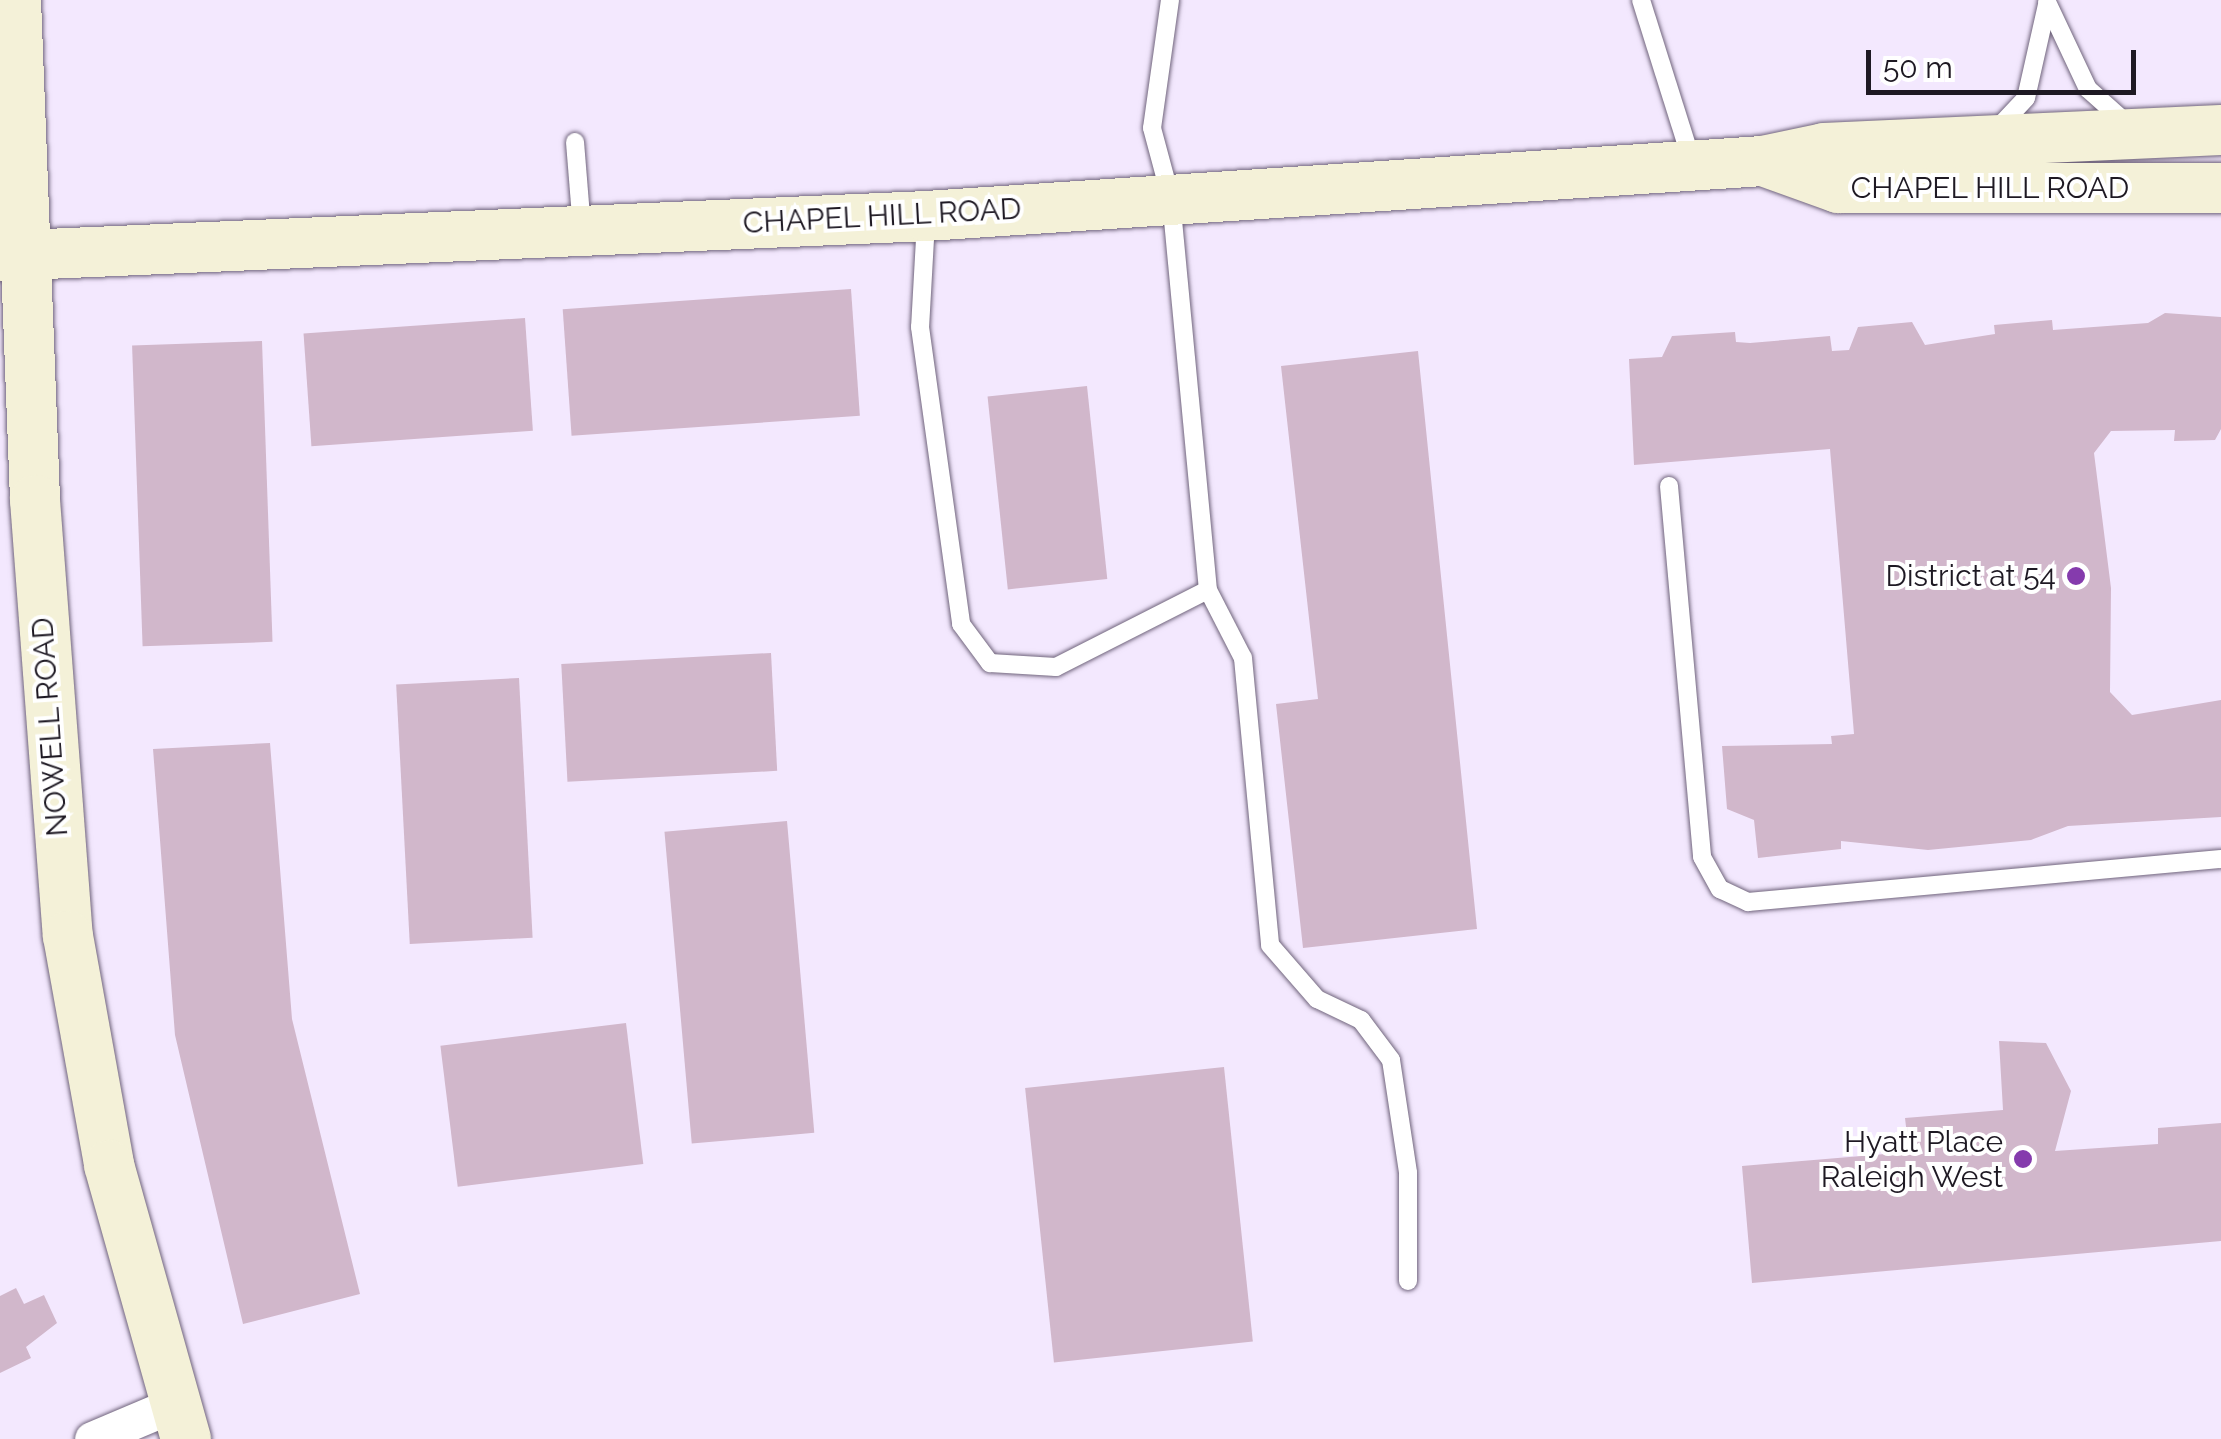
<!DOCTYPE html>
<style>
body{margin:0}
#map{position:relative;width:2221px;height:1439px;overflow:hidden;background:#f3e8fe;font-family:Raleway,sans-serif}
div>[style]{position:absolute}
.building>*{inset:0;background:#d1b7cb;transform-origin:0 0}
.roads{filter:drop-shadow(0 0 2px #70647c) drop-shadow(0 0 2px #70647c)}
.lane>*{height:18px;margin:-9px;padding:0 9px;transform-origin:9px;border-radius:9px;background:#fff}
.street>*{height:35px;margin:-17.5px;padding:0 17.5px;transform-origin:17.5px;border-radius:17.5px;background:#fff}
.secondary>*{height:50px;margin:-25px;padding:0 25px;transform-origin:25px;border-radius:25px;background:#f4f1d8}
.dots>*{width:28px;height:28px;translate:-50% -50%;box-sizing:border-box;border:5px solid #fff;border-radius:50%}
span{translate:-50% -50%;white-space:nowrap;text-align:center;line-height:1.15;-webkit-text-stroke:8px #fff;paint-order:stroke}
.street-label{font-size:30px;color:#1e1923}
.poi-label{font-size:30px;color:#1e1923}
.right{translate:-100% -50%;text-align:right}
.scale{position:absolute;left:1866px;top:50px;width:270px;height:45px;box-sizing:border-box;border:5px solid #1e1923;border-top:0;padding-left:12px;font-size:30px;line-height:35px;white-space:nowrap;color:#1e1923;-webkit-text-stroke:8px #fff;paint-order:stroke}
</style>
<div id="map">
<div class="building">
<div style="left:851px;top:289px;width:127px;height:289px;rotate:86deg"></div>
<div style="clip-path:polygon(2165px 313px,2221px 317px,2221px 429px,2215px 440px,2174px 441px,2175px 430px,2111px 431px,2094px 453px,2111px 588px,2110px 692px,2132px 715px,2221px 700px,2221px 817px,2068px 826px,2031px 840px,1928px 850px,1841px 841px,1841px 849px,1758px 858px,1754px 820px,1727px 809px,1722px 746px,1832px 744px,1831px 736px,1854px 734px,1830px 449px,1634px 465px,1629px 359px,1662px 357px,1672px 336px,1735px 332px,1736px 342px,1750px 343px,1830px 336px,1832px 351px,1849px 350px,1858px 327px,1912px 322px,1925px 345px,1995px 334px,1994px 325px,2052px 320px,2053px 330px,2148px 323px)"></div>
<div style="left:525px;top:318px;width:113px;height:222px;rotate:86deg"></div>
<div style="left:262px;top:341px;width:301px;height:130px;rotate:88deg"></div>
<div style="clip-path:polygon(1418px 351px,1477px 929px,1303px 948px,1276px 704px,1318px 699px,1281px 366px)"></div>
<div style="left:1087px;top:386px;width:194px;height:100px;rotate:84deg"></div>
<div style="left:771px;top:653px;width:118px;height:210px;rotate:87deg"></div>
<div style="left:519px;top:678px;width:260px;height:123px;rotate:87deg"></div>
<div style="clip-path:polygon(270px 743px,292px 1019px,360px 1294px,243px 1324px,175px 1035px,153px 749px)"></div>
<div style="left:787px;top:821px;width:313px;height:123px;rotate:85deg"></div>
<div style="left:626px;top:1023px;width:142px;height:187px;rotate:83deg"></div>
<div style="clip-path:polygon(1999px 1041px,2046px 1043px,2071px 1091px,2055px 1151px,2158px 1144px,2158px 1128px,2221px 1123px,2221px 1241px,1752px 1283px,1742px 1166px,1909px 1152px,1905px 1118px,2003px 1110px)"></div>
<div style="left:1224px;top:1067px;width:276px;height:200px;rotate:84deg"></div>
<div style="clip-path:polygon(16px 1288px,24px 1304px,44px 1295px,57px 1323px,26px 1347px,31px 1358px,0 1373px,0 1296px)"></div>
</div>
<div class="roads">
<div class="lane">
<div style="left:1170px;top:0;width:129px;rotate:98deg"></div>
<div style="left:1152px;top:128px;width:73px;rotate:75deg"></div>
<div style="left:1171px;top:199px;width:393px;rotate:84.6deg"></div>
<div style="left:1208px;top:590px;width:76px;rotate:62.8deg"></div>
<div style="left:1243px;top:658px;width:288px;rotate:84.6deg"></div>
<div style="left:1270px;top:945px;width:72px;rotate:49deg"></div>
<div style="left:1317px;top:999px;width:49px;rotate:25.5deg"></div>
<div style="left:1361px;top:1020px;width:50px;rotate:53.1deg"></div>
<div style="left:1391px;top:1060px;width:114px;rotate:81.4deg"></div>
<div style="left:1408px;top:1173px;width:108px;rotate:90deg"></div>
<div style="left:1641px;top:0;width:170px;rotate:72.5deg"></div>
<div style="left:2047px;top:2px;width:96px;rotate:64.8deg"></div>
<div style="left:2088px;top:89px;width:50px;rotate:41.7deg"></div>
<div style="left:1997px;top:129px;width:42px;rotate:-46.9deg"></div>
<div style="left:2026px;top:98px;width:95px;rotate:-77.3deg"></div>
<div style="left:575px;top:142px;width:87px;rotate:85.4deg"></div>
<div style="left:926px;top:221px;width:106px;rotate:93.2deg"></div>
<div style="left:920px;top:327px;width:300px;rotate:82.1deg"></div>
<div style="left:961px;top:624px;width:49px;rotate:53.4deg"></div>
<div style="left:990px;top:663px;width:66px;rotate:3.5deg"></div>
<div style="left:1056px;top:667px;width:170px;rotate:-26.9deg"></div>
<div style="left:1669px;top:486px;width:372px;rotate:84.9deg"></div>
<div style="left:1702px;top:857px;width:37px;rotate:61deg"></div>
<div style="left:1720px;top:889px;width:31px;rotate:25deg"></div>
<div style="left:1748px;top:902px;width:475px;rotate:-5.2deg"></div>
</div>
<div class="street">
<div style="left:92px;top:1439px;width:90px;rotate:-22.9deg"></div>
</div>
<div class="secondary">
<div style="left:16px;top:0;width:500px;rotate:87.82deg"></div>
<div style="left:35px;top:500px;width:437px;rotate:85.7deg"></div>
<div style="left:68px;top:936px;width:233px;rotate:79.8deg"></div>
<div style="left:109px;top:1165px;width:285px;rotate:74.3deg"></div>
<div style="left:1763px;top:161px;width:80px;rotate:19.8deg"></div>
<div style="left:1838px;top:188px;width:383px"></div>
<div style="left:0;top:256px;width:927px;rotate:-2.47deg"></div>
<div style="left:926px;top:216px;width:839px;rotate:-3.76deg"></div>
<div style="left:1763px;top:161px;width:62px;rotate:-12deg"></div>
<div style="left:1824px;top:148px;width:397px;rotate:-2.6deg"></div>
</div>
</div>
<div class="dots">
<div style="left:2076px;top:576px;background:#853bad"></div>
<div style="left:2023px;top:1159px;background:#853bad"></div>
</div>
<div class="street-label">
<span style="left:1990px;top:188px">CHAPEL HILL ROAD</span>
<span style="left:882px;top:216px;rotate:-3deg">CHAPEL HILL ROAD</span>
<span style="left:50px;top:727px;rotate:-94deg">NOWELL ROAD</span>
</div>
<div class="poi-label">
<span class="right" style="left:2056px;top:576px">District at 54</span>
<span class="right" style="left:2003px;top:1159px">Hyatt Place<br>Raleigh West</span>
</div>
<div class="scale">50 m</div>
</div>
